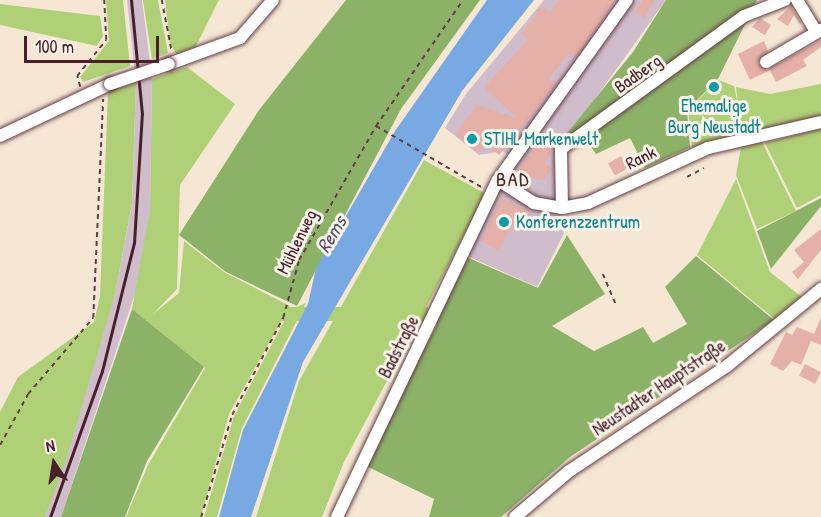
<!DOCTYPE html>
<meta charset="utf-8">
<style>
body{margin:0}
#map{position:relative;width:821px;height:517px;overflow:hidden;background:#f5e7d4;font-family:"Patrick Hand",sans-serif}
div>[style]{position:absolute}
.industrial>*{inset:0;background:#d0bdcc}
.green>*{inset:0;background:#b0d078;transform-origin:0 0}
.forest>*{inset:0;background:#8cb268}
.water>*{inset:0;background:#78a9e3}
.building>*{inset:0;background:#e5b0a8;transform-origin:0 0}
.path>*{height:1.5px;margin-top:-0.75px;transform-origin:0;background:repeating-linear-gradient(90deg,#643d44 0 4.5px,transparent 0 9px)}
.roads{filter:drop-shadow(0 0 2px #643d44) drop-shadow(0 0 2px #643d44)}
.minor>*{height:12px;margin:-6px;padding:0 6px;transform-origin:6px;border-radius:6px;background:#fff}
.rail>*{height:3px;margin:-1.5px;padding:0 1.5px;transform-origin:1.5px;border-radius:1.5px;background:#4a1f2b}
.bridges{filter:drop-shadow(0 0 2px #643d44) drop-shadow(0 0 2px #643d44)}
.minor-bridge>*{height:12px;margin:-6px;padding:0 6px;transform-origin:6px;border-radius:6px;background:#fff}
.dots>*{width:16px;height:16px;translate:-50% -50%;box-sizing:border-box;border:3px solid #f7f3e8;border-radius:50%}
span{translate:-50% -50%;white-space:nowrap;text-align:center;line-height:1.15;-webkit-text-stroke:6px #f7f3e8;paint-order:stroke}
.street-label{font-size:18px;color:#4a1f2b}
.culture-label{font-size:18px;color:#0d838f}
.left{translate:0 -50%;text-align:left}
.neighbourhood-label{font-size:20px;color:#4a1f2b;letter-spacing:1.5px}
.water-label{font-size:20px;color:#5a4f6b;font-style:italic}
.north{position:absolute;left:24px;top:433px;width:60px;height:60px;-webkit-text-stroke:4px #f7f3e8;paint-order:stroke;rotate:348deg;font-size:16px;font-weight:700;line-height:24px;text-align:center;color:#4a1f2b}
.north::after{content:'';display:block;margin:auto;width:21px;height:27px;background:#4a1f2b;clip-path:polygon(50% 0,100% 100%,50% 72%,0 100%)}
.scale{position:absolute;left:24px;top:36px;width:135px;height:27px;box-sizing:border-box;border:3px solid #4a1f2b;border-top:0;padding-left:8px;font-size:18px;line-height:21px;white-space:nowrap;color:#4a1f2b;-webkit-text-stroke:4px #f7f3e8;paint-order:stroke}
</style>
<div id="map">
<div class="industrial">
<div style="clip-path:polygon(127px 0,142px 0,152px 79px,150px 210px,143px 269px,61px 517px,45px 517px,115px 294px,132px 204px,136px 83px)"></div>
<div style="clip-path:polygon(544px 0,666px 0,554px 156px,564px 233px,537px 287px,465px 255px,515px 161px,503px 151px,479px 155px,445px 128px,466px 94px)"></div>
</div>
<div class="green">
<div style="clip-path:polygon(106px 0,123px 0,130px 66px,83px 82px,80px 77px,109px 41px)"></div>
<div style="clip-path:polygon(143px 0,158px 0,168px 53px,152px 59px)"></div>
<div style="clip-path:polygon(165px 0,219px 0,194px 50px,178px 56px,170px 44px)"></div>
<div style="clip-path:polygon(0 4px,100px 16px,103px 36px,97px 46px,0 25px)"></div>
<div style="clip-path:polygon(187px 67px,235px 104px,180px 185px,177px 289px,153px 314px,179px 293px,184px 241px,224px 272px,290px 306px,229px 414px,201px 517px,126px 517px,148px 465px,205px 368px,132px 309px,150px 210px,152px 79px)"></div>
<div style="clip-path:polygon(718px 80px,734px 86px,738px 105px,736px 87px,770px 94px,821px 84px,821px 118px,692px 147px,688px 110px)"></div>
<div style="clip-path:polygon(136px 83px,132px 203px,115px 294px,65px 464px,45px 517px,0 517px,0 412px,18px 377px,94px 322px,100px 296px,108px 91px)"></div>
<div style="clip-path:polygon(821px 128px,821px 195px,797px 208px,765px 143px)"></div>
<div style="clip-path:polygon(762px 142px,796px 211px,757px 229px,736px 175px,741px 147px)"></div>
<div style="clip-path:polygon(424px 160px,486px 194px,344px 462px,322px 517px,256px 517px,299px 381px)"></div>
<div style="clip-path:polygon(736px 179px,770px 272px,802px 297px,776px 320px,697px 255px)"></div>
<div style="clip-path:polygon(306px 303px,242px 428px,217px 517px,204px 517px,234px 416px,290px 310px)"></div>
<div style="left:428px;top:307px;width:14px;height:171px;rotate:90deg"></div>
</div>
<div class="forest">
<div style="clip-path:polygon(346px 0,480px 0,401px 109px,297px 306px,226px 272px,179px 235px,259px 110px)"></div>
<div style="clip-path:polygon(666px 0,757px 0,718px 79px,687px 110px,690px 147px,645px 168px,630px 138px,596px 154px,587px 141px,565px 150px,560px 145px,568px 132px,633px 52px)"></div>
<div style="clip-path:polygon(821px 198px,821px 206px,771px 269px,757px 231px)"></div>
<div style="clip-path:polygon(567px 235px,605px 294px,552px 326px,594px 351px,643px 327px,653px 343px,687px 324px,665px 287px,696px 256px,774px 320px,570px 457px,501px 517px,429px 517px,434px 499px,364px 465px,436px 326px,440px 300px,464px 256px,538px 288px)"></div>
<div style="clip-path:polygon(132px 309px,204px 367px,147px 461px,125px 517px,61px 517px)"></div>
</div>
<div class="water">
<div style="clip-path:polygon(487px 0,534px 0,462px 91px,303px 362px,251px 517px,219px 517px,243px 430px,308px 304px,316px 268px,395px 131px)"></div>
</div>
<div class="building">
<div style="clip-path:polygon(559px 0,616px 0,576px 58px,568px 54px,549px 79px,557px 84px,499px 155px,485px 143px,480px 153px,455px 134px,477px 105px,517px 118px,484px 87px,528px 40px,521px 34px,542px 6px,550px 12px)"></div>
<div style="clip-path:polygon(643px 0,655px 0,645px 18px,635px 12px)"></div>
<div style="clip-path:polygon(791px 6px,801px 23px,800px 24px,794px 15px,788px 26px,777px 19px)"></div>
<div style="clip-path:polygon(760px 18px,771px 25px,765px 35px,752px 27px)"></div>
<div style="clip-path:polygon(821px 40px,821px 47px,803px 60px,807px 66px,776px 82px,770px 70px,750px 80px,738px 54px,764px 41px,768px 51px,758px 63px,767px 70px)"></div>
<div style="clip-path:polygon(543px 138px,553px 146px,546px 164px,552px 169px,544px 180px,524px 176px,516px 170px)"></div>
<div style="left:621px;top:156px;width:14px;height:15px;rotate:60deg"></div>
<div style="clip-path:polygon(501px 198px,531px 212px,512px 226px,498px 250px,481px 241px)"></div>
<div style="clip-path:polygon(821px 229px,821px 250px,798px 279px,792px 272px,804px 262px,794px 250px)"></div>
<div style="clip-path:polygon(821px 317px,821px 345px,811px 341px,801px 365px,792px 361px,783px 371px,770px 364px,786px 332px,792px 335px,797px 327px,814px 334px)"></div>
<div style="left:805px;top:364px;width:18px;height:13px;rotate:27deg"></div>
</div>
<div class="path">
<div style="left:162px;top:0;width:53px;rotate:79.1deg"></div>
<div style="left:80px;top:87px;width:11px;rotate:-105deg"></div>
<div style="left:77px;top:76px;width:46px;rotate:-51.1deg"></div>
<div style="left:106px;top:40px;width:40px;rotate:-92.9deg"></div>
<div style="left:376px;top:126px;width:124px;rotate:30.1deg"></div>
<div style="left:687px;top:177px;width:19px;rotate:-28deg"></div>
<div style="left:603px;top:274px;width:33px;rotate:67deg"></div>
<div style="left:0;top:445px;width:58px;rotate:-61.2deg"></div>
<div style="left:28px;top:394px;width:100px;rotate:-49.5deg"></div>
<div style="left:93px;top:318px;width:219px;rotate:-87.4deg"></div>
<div style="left:201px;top:517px;width:107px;rotate:-73.1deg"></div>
<div style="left:232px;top:415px;width:110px;rotate:-62.3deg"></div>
<div style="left:283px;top:318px;width:60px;rotate:-74.6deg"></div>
<div style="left:299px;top:260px;width:155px;rotate:-60.1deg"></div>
<div style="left:376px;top:126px;width:153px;rotate:-55.4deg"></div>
</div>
<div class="roads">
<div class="minor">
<div style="left:797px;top:0;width:37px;rotate:59deg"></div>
<div style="left:766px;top:62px;width:64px;rotate:-30.2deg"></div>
<div style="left:169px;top:64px;width:76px;rotate:-20.1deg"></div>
<div style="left:240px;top:38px;width:50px;rotate:-49deg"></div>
<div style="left:0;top:136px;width:122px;rotate:-25.3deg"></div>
<div style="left:498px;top:180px;width:221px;rotate:-54.4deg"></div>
<div style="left:562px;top:208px;width:59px;rotate:-91deg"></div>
<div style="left:561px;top:149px;width:226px;rotate:-36deg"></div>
<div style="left:744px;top:16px;width:44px;rotate:-21.3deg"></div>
<div style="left:337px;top:517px;width:373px;rotate:-64.5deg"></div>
<div style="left:498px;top:180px;width:43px;rotate:32.6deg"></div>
<div style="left:534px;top:203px;width:28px;rotate:10deg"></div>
<div style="left:562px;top:208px;width:26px;rotate:-11deg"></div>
<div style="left:588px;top:203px;width:132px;rotate:-24.6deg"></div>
<div style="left:708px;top:148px;width:116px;rotate:-13deg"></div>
<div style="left:515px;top:517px;width:70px;rotate:-40.3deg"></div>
<div style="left:568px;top:472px;width:191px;rotate:-33.7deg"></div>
<div style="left:727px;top:366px;width:122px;rotate:-39.3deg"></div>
</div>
</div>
<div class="rail">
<div style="left:50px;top:517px;width:155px;rotate:-70.4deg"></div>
<div style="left:102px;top:371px;width:132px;rotate:-76deg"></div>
<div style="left:134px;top:243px;width:129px;rotate:-86.5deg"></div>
<div style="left:142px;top:114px;width:115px;rotate:-95.5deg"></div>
</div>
<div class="bridges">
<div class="minor-bridge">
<div style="left:110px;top:84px;width:62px;rotate:-18.7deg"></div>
</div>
</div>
<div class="dots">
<div style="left:714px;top:87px;background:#0f9aa8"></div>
<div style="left:472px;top:139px;background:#0f9aa8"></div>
<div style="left:504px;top:222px;background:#0f9aa8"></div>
</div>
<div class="street-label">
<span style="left:638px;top:74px;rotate:-35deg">Badberg</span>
<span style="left:641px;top:158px;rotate:-27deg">Rank</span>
<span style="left:297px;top:242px;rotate:-64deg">Mühlenweg</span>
<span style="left:399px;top:347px;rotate:-63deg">Badstraße</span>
<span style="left:659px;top:388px;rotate:-34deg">Neustadter Hauptstraße</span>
</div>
<div class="culture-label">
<span style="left:714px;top:117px">Ehemalige<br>Burg Neustadt</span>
<span class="left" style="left:484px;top:139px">STIHL Markenwelt</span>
<span class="left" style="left:516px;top:222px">Konferenzzentrum</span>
</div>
<div class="neighbourhood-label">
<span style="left:513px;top:178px">BAD</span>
</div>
<div class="water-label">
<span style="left:331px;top:234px;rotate:-59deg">Rems</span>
</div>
<div class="north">N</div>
<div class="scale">100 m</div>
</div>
